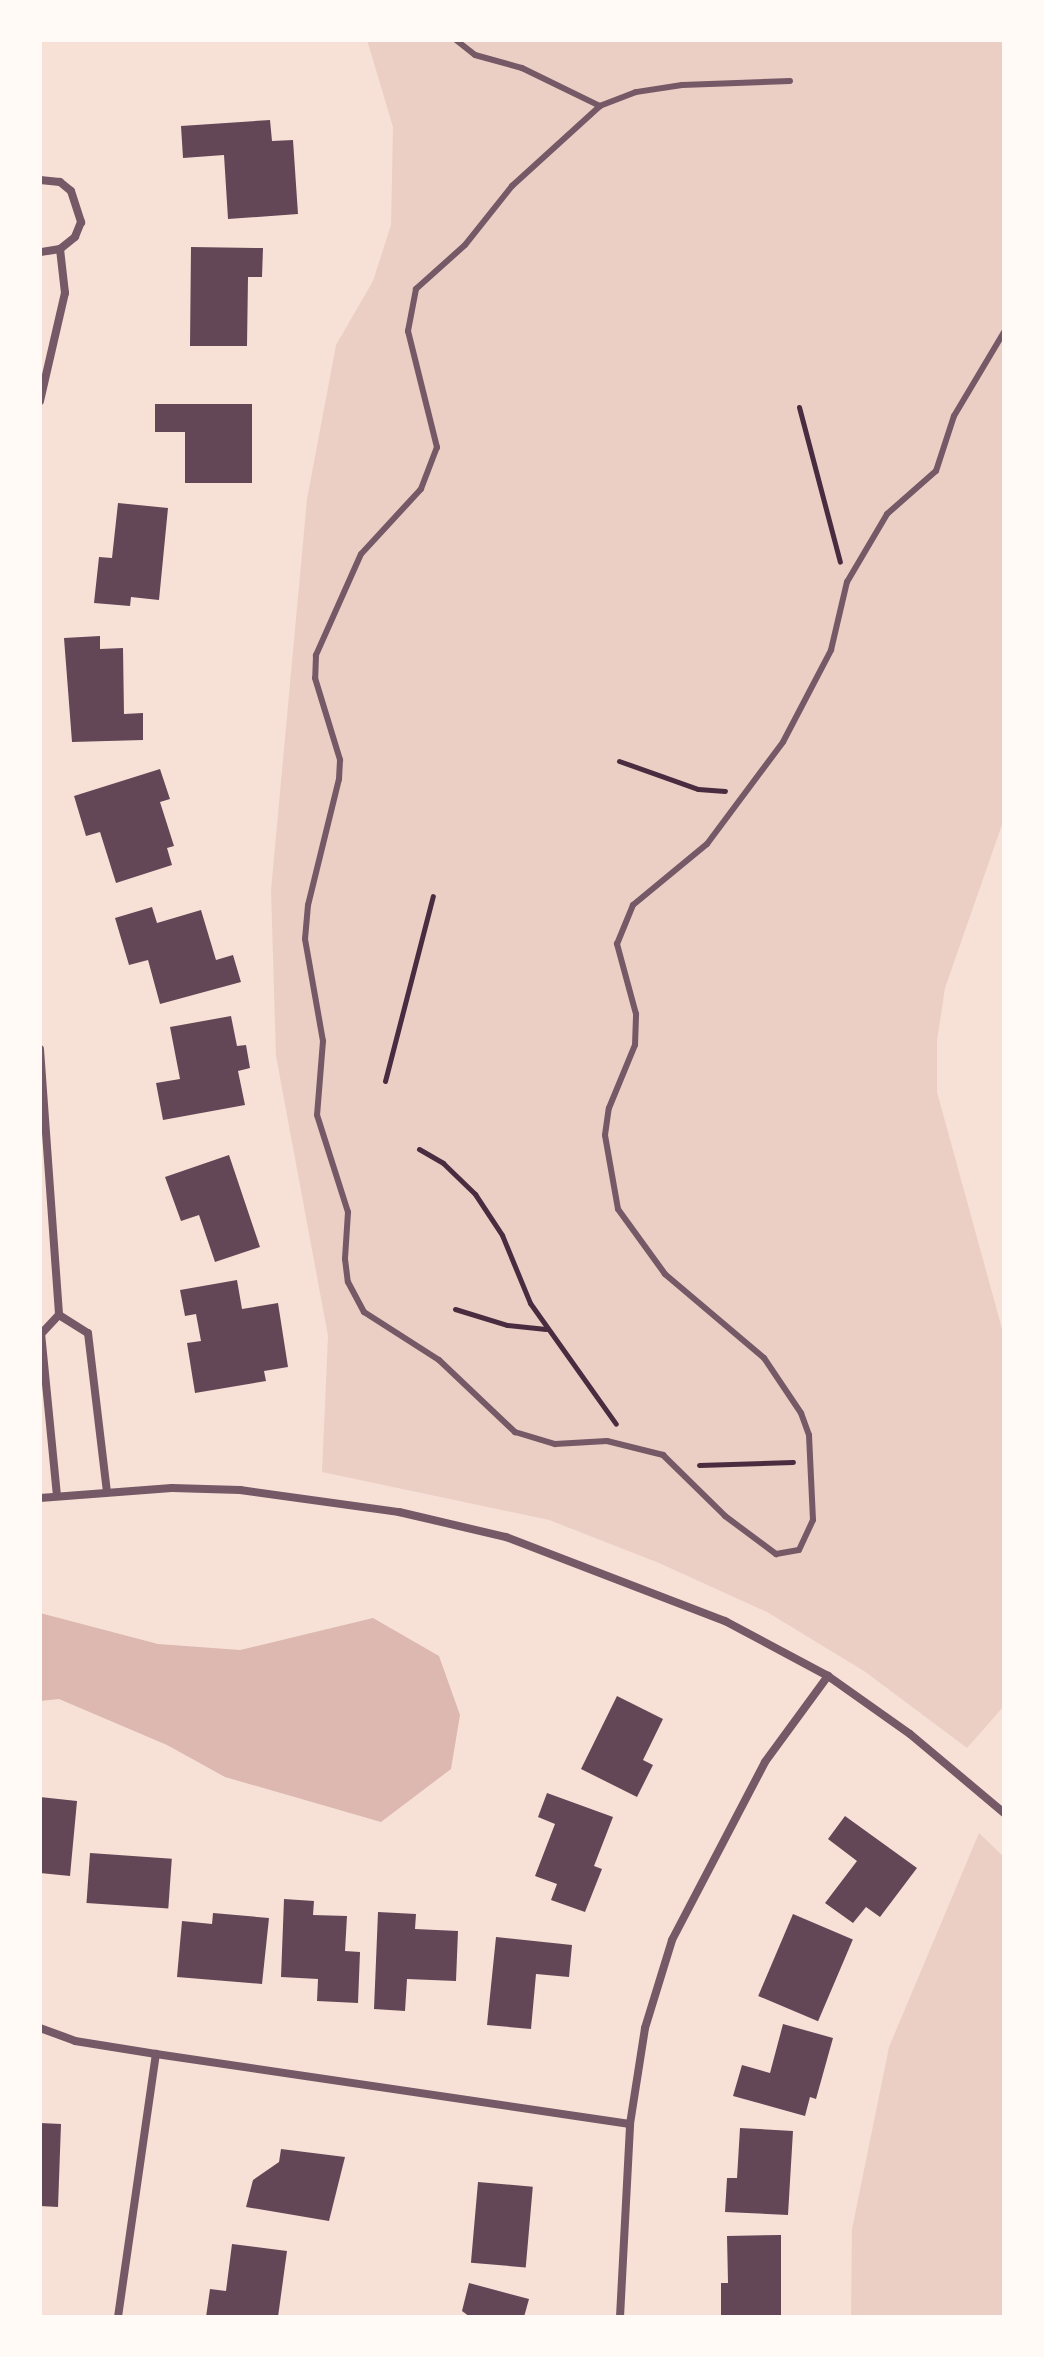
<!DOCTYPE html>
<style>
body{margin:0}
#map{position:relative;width:1044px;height:2357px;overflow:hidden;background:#f7e1d7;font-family:Rubik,sans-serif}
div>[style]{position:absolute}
.green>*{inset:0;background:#ebcfc5}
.water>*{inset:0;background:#dcb8b0}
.building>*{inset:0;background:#644757;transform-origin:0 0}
.path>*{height:5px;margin:-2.5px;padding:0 2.5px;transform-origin:2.5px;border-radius:2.5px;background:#4a2c40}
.service>*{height:6px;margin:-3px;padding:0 3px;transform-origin:3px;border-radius:3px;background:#755966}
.minor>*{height:8px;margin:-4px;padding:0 4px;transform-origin:4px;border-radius:4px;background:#755966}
span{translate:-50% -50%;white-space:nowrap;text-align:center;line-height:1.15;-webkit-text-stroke:6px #fffaf5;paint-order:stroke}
.frame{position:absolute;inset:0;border:42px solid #fffaf5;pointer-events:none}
</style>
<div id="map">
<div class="green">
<div style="clip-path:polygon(367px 40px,1004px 40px,1004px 819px,945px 988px,937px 1041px,937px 1092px,1004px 1336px,1004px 1706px,967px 1748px,864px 1671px,767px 1612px,659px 1563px,549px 1520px,322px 1472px,328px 1336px,276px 1056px,271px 890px,307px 499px,336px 345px,373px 281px,391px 225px,393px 127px)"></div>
<div style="clip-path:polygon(979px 1833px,1004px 1857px,1004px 2317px,851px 2317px,852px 2229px,889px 2047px)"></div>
</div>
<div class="water">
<div style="clip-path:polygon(40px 1613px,158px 1644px,240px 1650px,373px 1618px,439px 1656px,460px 1715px,451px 1769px,381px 1822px,225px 1777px,167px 1745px,59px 1699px,40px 1701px)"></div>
</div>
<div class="building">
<div style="clip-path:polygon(270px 120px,272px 141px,293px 140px,298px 214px,228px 219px,224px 155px,183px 158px,181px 126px)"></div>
<div style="clip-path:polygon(191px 247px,263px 248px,262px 277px,248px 277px,247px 346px,190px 346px)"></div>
<div style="clip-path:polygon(155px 404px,252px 404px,252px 483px,185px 483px,185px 432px,155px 432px)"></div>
<div style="clip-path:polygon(118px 503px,168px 508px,159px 600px,131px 597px,130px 606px,94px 603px,99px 557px,112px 558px)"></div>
<div style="clip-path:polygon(100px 636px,100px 649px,123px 648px,124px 714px,143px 713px,143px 740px,72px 742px,64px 638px)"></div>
<div style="clip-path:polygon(160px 769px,170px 799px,160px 802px,174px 846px,167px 848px,172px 865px,116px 883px,100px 832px,86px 836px,74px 796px)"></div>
<div style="clip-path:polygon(152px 907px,157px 923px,201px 910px,216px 960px,233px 955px,241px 982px,160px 1004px,148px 960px,129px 965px,115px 918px)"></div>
<div style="clip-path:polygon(231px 1016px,237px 1046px,246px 1045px,250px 1068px,238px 1071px,245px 1105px,163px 1120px,156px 1083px,180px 1079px,170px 1027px)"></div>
<div style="clip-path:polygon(229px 1155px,260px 1247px,215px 1262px,199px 1215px,181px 1221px,165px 1177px)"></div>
<div style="clip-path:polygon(237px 1280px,242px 1309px,278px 1303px,288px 1367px,264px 1371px,266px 1381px,195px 1393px,187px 1343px,201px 1341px,196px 1314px,185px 1316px,180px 1290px)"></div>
<div style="clip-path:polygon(617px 1696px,663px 1719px,643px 1760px,653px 1765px,637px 1797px,581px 1769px)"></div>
<div style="clip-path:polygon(547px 1793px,613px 1817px,594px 1866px,602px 1869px,585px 1912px,551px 1900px,557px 1884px,535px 1876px,555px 1824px,538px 1817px)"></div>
<div style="clip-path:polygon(40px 1797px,77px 1801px,70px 1876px,40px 1873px)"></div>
<div style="clip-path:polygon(845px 1816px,917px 1868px,880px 1917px,866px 1907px,853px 1923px,825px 1903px,857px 1861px,828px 1839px)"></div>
<div style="left:90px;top:1853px;width:82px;height:50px;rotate:4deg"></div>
<div style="clip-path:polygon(284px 1899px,314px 1901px,313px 1915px,347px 1916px,345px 1951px,360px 1952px,358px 2003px,317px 2001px,318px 1979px,281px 1977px)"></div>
<div style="clip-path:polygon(378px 1912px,416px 1914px,415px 1929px,458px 1931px,456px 1981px,407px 1979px,405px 2011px,374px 2009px)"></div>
<div style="clip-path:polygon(213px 1913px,269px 1918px,262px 1984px,177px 1977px,182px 1921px,212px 1924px)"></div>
<div style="left:793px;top:1914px;width:65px;height:89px;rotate:23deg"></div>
<div style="clip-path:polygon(496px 1937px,572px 1945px,569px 1977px,536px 1974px,531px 2029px,487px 2025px)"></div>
<div style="clip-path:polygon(783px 2024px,833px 2038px,816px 2099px,810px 2097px,805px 2116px,733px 2096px,742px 2065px,770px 2073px)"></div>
<div style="clip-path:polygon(40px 2123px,61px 2124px,58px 2207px,40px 2206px)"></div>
<div style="clip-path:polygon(740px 2128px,793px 2131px,788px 2215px,725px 2212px,727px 2178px,737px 2178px)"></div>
<div style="clip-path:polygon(281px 2149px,345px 2157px,329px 2221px,246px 2207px,253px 2180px,279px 2162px)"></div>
<div style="left:478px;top:2182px;width:55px;height:81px;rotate:5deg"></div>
<div style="clip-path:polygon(781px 2235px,781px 2317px,721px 2317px,721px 2283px,728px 2283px,727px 2236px)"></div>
<div style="clip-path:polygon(232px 2244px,287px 2251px,278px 2317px,206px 2317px,210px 2289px,226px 2291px)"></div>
<div style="clip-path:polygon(469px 2283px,529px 2299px,524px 2317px,470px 2317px,462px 2311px)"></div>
</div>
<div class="path">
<div style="left:799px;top:407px;width:160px;rotate:75.2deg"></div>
<div style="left:619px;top:761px;width:84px;rotate:19.5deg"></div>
<div style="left:698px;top:789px;width:27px;rotate:4deg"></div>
<div style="left:385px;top:1081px;width:191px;rotate:-75.5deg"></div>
<div style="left:419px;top:1149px;width:28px;rotate:30deg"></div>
<div style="left:443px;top:1163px;width:45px;rotate:44.1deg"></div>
<div style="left:475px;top:1194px;width:49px;rotate:56.6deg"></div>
<div style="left:502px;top:1235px;width:74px;rotate:67.6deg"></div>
<div style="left:530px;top:1303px;width:148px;rotate:54.6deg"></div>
<div style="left:455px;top:1309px;width:54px;rotate:17.1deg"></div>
<div style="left:507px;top:1325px;width:39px;rotate:6deg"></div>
<div style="left:699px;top:1465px;width:94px;rotate:-1.8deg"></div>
</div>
<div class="service">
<div style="left:456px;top:40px;width:24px;rotate:38deg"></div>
<div style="left:475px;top:55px;width:49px;rotate:15.5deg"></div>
<div style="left:522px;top:68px;width:87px;rotate:26deg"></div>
<div style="left:790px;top:81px;width:108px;rotate:177.9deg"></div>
<div style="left:682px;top:85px;width:47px;rotate:171.3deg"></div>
<div style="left:636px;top:92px;width:39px;rotate:159deg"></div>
<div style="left:600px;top:106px;width:119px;rotate:137.7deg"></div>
<div style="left:512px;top:186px;width:75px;rotate:128.5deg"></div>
<div style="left:465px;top:245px;width:66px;rotate:138.1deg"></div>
<div style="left:416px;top:289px;width:43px;rotate:100.8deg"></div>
<div style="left:408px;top:331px;width:120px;rotate:76deg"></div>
<div style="left:437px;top:447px;width:45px;rotate:110.9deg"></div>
<div style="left:421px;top:489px;width:88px;rotate:132.7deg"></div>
<div style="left:361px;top:554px;width:111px;rotate:114deg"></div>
<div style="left:316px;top:655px;width:23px;rotate:92deg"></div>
<div style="left:315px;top:678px;width:86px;rotate:73deg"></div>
<div style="left:340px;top:760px;width:19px;rotate:93deg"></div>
<div style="left:339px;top:779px;width:130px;rotate:103.8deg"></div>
<div style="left:308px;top:905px;width:34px;rotate:95deg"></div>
<div style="left:305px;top:939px;width:104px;rotate:80deg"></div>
<div style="left:323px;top:1041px;width:74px;rotate:94.6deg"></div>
<div style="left:317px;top:1115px;width:102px;rotate:72.3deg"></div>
<div style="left:348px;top:1212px;width:47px;rotate:93.7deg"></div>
<div style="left:345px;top:1259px;width:23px;rotate:83deg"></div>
<div style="left:348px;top:1282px;width:34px;rotate:62deg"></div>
<div style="left:364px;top:1312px;width:89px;rotate:32.6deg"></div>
<div style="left:439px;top:1360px;width:105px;rotate:43.5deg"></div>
<div style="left:515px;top:1432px;width:42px;rotate:16.7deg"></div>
<div style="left:555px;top:1444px;width:52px;rotate:-3.3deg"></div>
<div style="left:607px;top:1441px;width:58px;rotate:14deg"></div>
<div style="left:663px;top:1455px;width:87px;rotate:44.5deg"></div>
<div style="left:725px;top:1516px;width:64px;rotate:36.7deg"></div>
<div style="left:776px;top:1554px;width:23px;rotate:-10deg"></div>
<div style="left:799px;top:1550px;width:33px;rotate:-65deg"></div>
<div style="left:813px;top:1520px;width:85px;rotate:-92.7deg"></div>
<div style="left:809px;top:1435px;width:23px;rotate:-110deg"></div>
<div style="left:801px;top:1413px;width:66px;rotate:-123.9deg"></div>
<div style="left:764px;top:1358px;width:130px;rotate:-139.7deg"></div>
<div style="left:665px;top:1274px;width:80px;rotate:-125.9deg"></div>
<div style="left:618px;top:1209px;width:75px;rotate:-100deg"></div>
<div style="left:605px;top:1135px;width:27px;rotate:-82deg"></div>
<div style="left:609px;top:1108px;width:68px;rotate:-67.6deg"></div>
<div style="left:635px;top:1045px;width:31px;rotate:-88deg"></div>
<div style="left:636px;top:1014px;width:73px;rotate:-105.2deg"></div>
<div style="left:617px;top:944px;width:42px;rotate:-67.7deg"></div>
<div style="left:633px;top:905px;width:96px;rotate:-39.5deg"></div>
<div style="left:707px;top:844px;width:127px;rotate:-53.3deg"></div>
<div style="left:783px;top:742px;width:104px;rotate:-62.4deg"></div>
<div style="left:831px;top:650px;width:70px;rotate:-76.8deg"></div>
<div style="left:847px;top:582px;width:79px;rotate:-59.5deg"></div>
<div style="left:887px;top:514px;width:65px;rotate:-41.3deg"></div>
<div style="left:936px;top:471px;width:58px;rotate:-71.9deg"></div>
<div style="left:954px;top:416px;width:98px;rotate:-59.2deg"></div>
</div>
<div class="minor">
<div style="left:40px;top:180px;width:20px;rotate:6deg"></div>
<div style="left:60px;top:182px;width:14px;rotate:39deg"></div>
<div style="left:71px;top:191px;width:33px;rotate:72deg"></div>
<div style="left:81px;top:222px;width:16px;rotate:112deg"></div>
<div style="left:75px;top:237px;width:19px;rotate:141deg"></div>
<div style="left:60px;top:249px;width:20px;rotate:171deg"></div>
<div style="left:40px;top:401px;width:111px;rotate:-77deg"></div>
<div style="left:65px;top:293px;width:44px;rotate:-96.5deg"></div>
<div style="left:40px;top:1049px;width:267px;rotate:85.9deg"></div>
<div style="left:59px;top:1315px;width:34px;rotate:32deg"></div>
<div style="left:88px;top:1333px;width:160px;rotate:83.2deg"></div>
<div style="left:57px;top:1496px;width:163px;rotate:-95.6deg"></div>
<div style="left:41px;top:1334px;width:26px;rotate:-47deg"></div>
<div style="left:40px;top:1498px;width:132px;rotate:-4.3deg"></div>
<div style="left:172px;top:1488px;width:68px;rotate:1.7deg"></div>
<div style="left:240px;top:1490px;width:161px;rotate:7.9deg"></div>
<div style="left:399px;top:1512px;width:110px;rotate:13.2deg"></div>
<div style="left:506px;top:1537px;width:235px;rotate:21deg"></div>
<div style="left:725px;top:1621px;width:117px;rotate:28.1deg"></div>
<div style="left:828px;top:1676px;width:100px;rotate:35.3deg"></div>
<div style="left:910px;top:1734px;width:123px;rotate:40deg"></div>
<div style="left:40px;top:2028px;width:37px;rotate:20deg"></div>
<div style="left:75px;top:2041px;width:82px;rotate:9.1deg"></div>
<div style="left:156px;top:2054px;width:479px;rotate:8.4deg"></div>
<div style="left:118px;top:2317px;width:266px;rotate:-81.8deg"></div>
<div style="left:620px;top:2317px;width:193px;rotate:-87deg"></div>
<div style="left:630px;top:2124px;width:97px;rotate:-81.1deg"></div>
<div style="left:645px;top:2028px;width:92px;rotate:-72.9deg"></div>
<div style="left:672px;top:1940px;width:201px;rotate:-62.4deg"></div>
<div style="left:765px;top:1762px;width:107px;rotate:-53.8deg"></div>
</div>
<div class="frame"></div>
</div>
